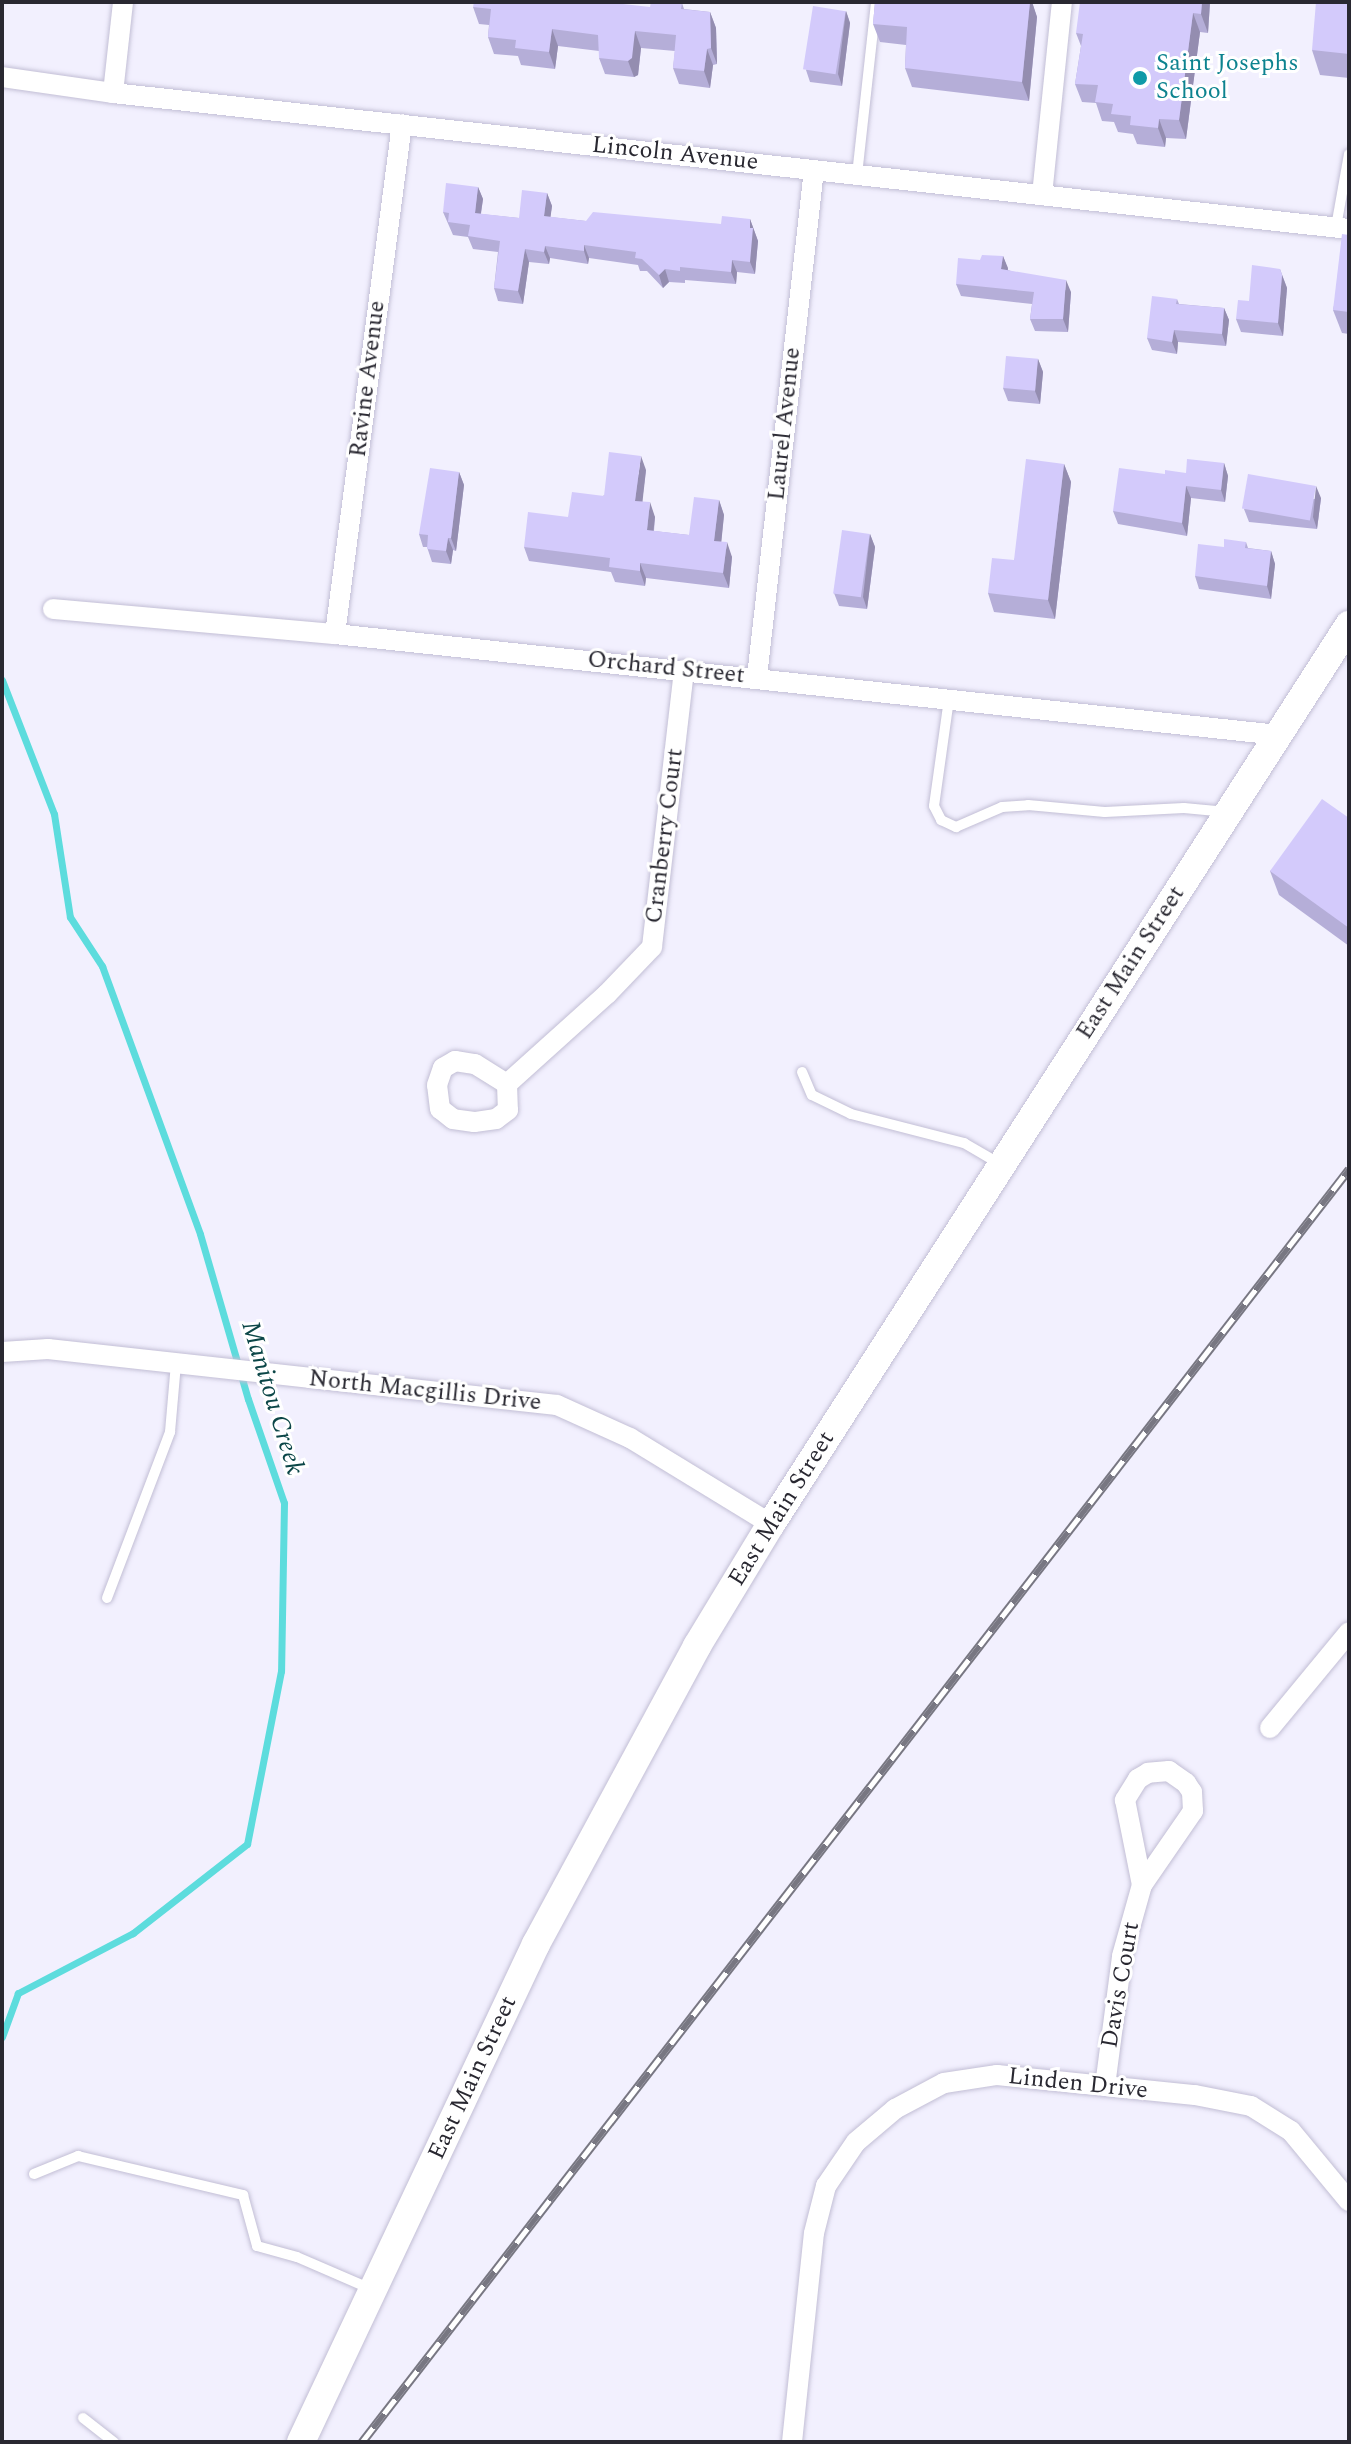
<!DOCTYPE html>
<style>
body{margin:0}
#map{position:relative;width:1351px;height:2444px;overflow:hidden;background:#f2f0fe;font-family:Spectral,serif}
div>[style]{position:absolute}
.stream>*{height:7px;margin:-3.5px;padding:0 3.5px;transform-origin:3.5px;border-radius:3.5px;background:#5ddcdd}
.roads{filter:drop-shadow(0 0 2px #c2bed5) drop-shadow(0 0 2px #c2bed5)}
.lane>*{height:10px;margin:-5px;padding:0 5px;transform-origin:5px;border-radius:5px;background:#fff}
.street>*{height:20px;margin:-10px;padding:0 10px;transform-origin:10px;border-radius:10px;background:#fff}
.secondary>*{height:28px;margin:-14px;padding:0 14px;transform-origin:14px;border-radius:14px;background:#fff}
.rail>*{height:9px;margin-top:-4.5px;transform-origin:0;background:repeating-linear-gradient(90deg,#fff 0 18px,#787782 0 36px);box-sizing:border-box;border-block:2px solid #787782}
.wall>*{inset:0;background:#b5aed8}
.shaded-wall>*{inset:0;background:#948db0}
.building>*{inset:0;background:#d3cafb;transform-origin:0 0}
.dots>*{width:22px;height:22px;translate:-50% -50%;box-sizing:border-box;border:4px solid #fff;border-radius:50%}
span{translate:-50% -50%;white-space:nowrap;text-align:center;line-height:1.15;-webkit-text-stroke:6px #fff;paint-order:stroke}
.culture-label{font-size:24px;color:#0d838f}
.left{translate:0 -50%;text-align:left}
.street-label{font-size:24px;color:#292831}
.water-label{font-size:26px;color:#0b4647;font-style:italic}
.frame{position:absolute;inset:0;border:4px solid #292831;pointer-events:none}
</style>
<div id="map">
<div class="stream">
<div style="left:2px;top:680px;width:144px;rotate:68.8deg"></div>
<div style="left:54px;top:814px;width:104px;rotate:81.2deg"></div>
<div style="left:70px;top:917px;width:59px;rotate:56.9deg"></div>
<div style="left:102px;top:966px;width:285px;rotate:69.9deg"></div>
<div style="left:200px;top:1234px;width:172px;rotate:73.8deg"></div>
<div style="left:248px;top:1399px;width:110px;rotate:70.9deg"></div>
<div style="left:284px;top:1503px;width:168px;rotate:91deg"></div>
<div style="left:281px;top:1671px;width:176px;rotate:101.1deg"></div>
<div style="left:247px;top:1844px;width:145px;rotate:142deg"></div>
<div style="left:133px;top:1933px;width:130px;rotate:152.4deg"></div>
<div style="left:18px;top:1993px;width:47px;rotate:110deg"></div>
</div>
<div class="roads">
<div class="lane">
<div style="left:857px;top:175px;width:174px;rotate:-83.7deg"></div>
<div style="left:1336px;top:227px;width:74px;rotate:-79.9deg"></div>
<div style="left:949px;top:699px;width:108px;rotate:98deg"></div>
<div style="left:934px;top:806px;width:16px;rotate:63deg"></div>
<div style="left:941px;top:820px;width:17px;rotate:25deg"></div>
<div style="left:956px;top:827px;width:50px;rotate:-23.5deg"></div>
<div style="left:1002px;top:807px;width:26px;rotate:-4deg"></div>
<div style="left:1028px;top:805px;width:77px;rotate:5.2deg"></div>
<div style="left:1105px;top:812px;width:79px;rotate:-2.9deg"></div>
<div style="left:1184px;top:808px;width:43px;rotate:5.3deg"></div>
<div style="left:802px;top:1072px;width:25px;rotate:67deg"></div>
<div style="left:812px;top:1095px;width:43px;rotate:26deg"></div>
<div style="left:851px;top:1114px;width:117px;rotate:14.4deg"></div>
<div style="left:964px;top:1143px;width:42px;rotate:30.3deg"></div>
<div style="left:107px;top:1598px;width:178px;rotate:-69.2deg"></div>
<div style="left:170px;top:1432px;width:69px;rotate:-85deg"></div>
<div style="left:34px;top:2174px;width:48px;rotate:-22.2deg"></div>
<div style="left:78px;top:2156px;width:170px;rotate:13.3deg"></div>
<div style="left:243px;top:2195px;width:53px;rotate:74.6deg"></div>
<div style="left:257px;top:2246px;width:41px;rotate:15.4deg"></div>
<div style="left:297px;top:2257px;width:81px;rotate:23.4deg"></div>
<div style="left:83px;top:2418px;width:39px;rotate:38deg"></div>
</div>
<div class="street">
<div style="left:2px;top:77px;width:112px;rotate:8.2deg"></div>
<div style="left:113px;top:93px;width:1243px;rotate:6.28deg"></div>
<div style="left:113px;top:93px;width:92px;rotate:-83.7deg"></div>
<div style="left:1042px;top:195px;width:194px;rotate:-84.1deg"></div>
<div style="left:53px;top:609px;width:283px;rotate:5.1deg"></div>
<div style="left:335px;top:634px;width:948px;rotate:6.11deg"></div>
<div style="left:335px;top:634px;width:514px;rotate:-82.52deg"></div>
<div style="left:757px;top:677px;width:510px;rotate:-83.59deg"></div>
<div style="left:455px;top:1061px;width:20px;rotate:9deg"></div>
<div style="left:475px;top:1064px;width:38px;rotate:32deg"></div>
<div style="left:507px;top:1084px;width:26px;rotate:88deg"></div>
<div style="left:508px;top:1110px;width:15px;rotate:143deg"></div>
<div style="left:496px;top:1119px;width:22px;rotate:172deg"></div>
<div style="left:474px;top:1122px;width:21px;rotate:-172deg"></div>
<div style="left:453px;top:1119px;width:16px;rotate:-142deg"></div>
<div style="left:440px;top:1109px;width:24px;rotate:-97deg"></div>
<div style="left:437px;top:1085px;width:18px;rotate:-71deg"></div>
<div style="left:443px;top:1068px;width:14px;rotate:-30deg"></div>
<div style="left:507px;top:1084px;width:135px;rotate:-42deg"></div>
<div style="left:607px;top:994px;width:65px;rotate:-46.2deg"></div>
<div style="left:652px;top:947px;width:279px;rotate:-83.4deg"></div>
<div style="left:2px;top:1352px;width:46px;rotate:-3.7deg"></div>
<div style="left:48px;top:1349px;width:512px;rotate:6.28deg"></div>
<div style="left:557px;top:1405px;width:80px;rotate:24.3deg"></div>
<div style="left:630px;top:1438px;width:165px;rotate:31.4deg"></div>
<div style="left:1270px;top:1728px;width:124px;rotate:-50.5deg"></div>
<div style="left:1105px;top:2086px;width:131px;rotate:-82.5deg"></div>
<div style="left:1122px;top:1956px;width:74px;rotate:-74.3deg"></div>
<div style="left:1142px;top:1885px;width:90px;rotate:-55.4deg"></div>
<div style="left:1193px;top:1811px;width:19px;rotate:-93deg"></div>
<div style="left:1192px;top:1792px;width:11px;rotate:-124deg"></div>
<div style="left:1186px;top:1783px;width:21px;rotate:-145deg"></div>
<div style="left:1169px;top:1771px;width:21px;rotate:175deg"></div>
<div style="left:1148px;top:1773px;width:12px;rotate:149deg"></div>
<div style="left:1138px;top:1779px;width:25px;rotate:122deg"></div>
<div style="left:1125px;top:1800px;width:87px;rotate:78.7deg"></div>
<div style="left:792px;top:2442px;width:210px;rotate:-84deg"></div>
<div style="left:814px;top:2233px;width:49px;rotate:-75.7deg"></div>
<div style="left:826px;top:2186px;width:53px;rotate:-55.7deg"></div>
<div style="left:856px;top:2142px;width:51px;rotate:-40.2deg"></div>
<div style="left:895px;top:2109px;width:55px;rotate:-28deg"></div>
<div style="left:944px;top:2083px;width:54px;rotate:-8.6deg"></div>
<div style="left:997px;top:2075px;width:199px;rotate:5.8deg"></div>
<div style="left:1195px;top:2095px;width:57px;rotate:11.1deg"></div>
<div style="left:1251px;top:2106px;width:47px;rotate:32deg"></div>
<div style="left:1291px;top:2131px;width:91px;rotate:50.4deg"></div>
</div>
<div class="secondary">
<div style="left:301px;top:2442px;width:551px;rotate:-64.74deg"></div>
<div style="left:536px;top:1944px;width:339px;rotate:-61.6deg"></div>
<div style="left:697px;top:1646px;width:143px;rotate:-58.8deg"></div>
<div style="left:771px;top:1524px;width:1069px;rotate:-57.26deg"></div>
</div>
</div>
<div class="rail">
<div style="left:362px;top:2442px;width:1611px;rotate:-52.21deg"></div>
</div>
<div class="wall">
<div style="clip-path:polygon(875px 2px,1032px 2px,1037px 17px,1029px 101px,912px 87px,905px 68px,906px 45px,880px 42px,873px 24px)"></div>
<div style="clip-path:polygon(1210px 2px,1208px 33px,1200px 32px,1186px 139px,1166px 138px,1165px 147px,1137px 144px,1133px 134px,1118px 132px,1114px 122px,1102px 121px,1096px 103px,1082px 102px,1075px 84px,1081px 46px,1076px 33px)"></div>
<div style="clip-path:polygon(1349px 2px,1349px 78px,1320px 75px,1312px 50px)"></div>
<div style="clip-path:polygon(682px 3px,684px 9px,710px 12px,716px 28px,717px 64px,713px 65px,710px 88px,679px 84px,673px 68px,675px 51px,641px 48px,638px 75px,634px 77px,605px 74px,599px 58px,599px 51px,558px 46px,555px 69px,521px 65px,518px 56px,494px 54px,488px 37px,489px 25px,479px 24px,473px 7px,650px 7px)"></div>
<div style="clip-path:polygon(846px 11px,850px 23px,842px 86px,810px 82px,806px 70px)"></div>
<div style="clip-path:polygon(478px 187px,483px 199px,481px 214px,519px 218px,547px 193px,552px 206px,550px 217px,586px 221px,721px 224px,750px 219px,758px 241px,755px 274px,737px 272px,736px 284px,685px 280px,685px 283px,669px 282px,663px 288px,647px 271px,640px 271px,638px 265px,589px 258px,588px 264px,550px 258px,549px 264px,529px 262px,523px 304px,498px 301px,494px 288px,498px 252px,473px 249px,468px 237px,453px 235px,443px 212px)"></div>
<div style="clip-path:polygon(1349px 235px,1349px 334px,1342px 333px,1333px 310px)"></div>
<div style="clip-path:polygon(1003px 256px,1008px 270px,1071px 292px,1068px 332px,1035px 331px,1030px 319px,1032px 304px,961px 296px,956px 284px,980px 260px)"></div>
<div style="clip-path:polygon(1280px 269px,1287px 288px,1283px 336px,1241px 332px,1236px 319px,1249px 301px)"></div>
<div style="clip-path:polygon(1177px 299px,1179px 304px,1224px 308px,1229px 320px,1226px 346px,1178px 342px,1177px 354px,1152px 350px,1147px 338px)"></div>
<div style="clip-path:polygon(1038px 359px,1043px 372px,1040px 404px,1008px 401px,1003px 388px)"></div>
<div style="clip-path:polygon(1224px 463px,1228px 476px,1225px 502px,1191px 498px,1187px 536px,1118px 524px,1113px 511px,1165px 474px,1186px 473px)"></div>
<div style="clip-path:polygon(1064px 464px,1071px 482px,1055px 619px,994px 612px,988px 593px,1014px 560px)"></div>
<div style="clip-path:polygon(646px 470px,642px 501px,655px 517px,654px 531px,689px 535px,719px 500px,724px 515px,721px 542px,732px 557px,729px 588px,646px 578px,645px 586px,615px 582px,611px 572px,529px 561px,524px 547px,568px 517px)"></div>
<div style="clip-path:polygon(459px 472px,464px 485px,456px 551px,453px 550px,451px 564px,432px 562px,427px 547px,423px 547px,419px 534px)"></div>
<div style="clip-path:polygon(1321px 498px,1317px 529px,1249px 522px,1244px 509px)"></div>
<div style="clip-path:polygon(870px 534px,875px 547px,867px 609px,839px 606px,834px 593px)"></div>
<div style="clip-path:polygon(1246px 542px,1248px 548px,1271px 551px,1275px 564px,1271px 599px,1199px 589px,1195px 576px,1224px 547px)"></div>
<div style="clip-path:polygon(1349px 818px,1349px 946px,1279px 895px,1270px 871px)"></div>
</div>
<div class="shaded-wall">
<div style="clip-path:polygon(1030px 2px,1032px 2px,1037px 17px,1029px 101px,1022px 82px)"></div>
<div style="clip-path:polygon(1202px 2px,1210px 2px,1208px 33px,1201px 14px)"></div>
<div style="clip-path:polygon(846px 11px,850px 23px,842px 86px,838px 74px)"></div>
<div style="clip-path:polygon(710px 12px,716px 28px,717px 64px,711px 48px)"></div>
<div style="clip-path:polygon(1193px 13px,1200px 32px,1186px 139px,1179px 120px)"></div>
<div style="clip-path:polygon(552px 29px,558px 46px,555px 69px,549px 52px)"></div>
<div style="clip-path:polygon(635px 31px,641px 48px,638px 75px,634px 77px,628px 61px)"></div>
<div style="clip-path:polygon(707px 49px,713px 65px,710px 88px,704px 71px)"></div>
<div style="clip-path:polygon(1159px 119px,1166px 138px,1165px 147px,1158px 128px)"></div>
<div style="clip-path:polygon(478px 187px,483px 199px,479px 225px,475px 213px)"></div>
<div style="clip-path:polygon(547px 193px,552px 206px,549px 229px,544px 216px)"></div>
<div style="clip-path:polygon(750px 219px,758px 241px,755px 274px,750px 262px)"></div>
<div style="clip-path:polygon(584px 245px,589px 258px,588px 264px,584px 251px)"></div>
<div style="clip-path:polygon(545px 246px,550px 258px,549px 264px,544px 252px)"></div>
<div style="clip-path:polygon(525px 249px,529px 262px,523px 304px,518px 291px)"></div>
<div style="clip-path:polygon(1003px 256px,1008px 268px,1006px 281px,1001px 269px)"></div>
<div style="clip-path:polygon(732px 260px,737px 272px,736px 284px,731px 272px)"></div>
<div style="clip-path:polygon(665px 269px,669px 282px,663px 288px,659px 275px)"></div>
<div style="clip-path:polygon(1282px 275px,1287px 288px,1283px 336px,1278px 323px)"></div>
<div style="clip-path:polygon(1066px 280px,1071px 292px,1068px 332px,1063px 319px)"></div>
<div style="clip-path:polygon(1224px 308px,1229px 320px,1226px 346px,1222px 334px)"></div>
<div style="clip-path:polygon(1174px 330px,1178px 342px,1177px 354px,1172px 342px)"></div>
<div style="clip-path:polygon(1038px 359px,1043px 372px,1040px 404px,1035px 391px)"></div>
<div style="clip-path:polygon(641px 456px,646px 470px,641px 515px,635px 501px)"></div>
<div style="clip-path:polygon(1224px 463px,1228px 476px,1225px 502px,1221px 490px)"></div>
<div style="clip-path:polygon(1064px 464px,1071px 482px,1055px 619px,1048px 600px)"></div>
<div style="clip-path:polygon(459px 472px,464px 485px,456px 551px,451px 538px)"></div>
<div style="clip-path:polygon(1186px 486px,1191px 498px,1187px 536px,1182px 523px)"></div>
<div style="clip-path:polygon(1316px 486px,1321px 498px,1317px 529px,1313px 517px)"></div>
<div style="clip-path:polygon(719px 500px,724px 515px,720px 555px,714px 541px)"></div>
<div style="clip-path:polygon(650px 502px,655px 517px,652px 544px,647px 530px)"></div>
<div style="clip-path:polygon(870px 534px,875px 547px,867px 609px,863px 597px)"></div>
<div style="clip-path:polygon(448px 538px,453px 550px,451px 564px,446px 551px)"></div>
<div style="clip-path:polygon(727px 542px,732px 557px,729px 588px,723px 573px)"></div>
<div style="clip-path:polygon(1271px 551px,1275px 564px,1271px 599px,1267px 586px)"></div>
<div style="clip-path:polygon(640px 563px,646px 578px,645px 586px,640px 571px)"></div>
</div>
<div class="building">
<div style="clip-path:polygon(474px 2px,605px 2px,650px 7px,651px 2px,682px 3px,681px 9px,710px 12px,711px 48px,707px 49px,704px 71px,673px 68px,676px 35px,635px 31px,632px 58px,628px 61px,599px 58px,598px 35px,552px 29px,549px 52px,515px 48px,516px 40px,488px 37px,491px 9px,473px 7px)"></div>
<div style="clip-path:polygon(875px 2px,1030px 2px,1022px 82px,905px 68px,907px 27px,873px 24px)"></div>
<div style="clip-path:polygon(1080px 2px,1202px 2px,1201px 14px,1193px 13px,1179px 120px,1159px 119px,1158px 128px,1130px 125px,1131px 116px,1111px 114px,1113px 104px,1095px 102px,1098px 85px,1075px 84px,1083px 34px,1076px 33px)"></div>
<div style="clip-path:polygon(1316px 2px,1349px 2px,1349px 54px,1312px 50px)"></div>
<div style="left:813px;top:6px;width:33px;height:64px;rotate:9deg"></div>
<div style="clip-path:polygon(446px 183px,478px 187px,475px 213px,519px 218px,522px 190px,547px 193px,544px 216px,586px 221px,593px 212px,721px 224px,722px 216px,750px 219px,750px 228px,753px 228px,750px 262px,732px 260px,731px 272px,680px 267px,680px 271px,665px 269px,659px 275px,642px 259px,635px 258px,636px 252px,584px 245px,584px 251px,545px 246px,544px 252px,525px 249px,518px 291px,494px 288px,500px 241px,468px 236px,470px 225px,448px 222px,449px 213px,443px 212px)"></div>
<div style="clip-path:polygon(1342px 234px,1349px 235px,1349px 312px,1333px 310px)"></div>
<div style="clip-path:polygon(982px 255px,1003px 256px,1001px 269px,1066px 280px,1063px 319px,1030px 319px,1034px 292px,956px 284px,958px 258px,980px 260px)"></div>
<div style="clip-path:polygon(1252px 265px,1280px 269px,1282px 275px,1278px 323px,1236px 319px,1238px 300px,1249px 301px)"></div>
<div style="clip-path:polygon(1152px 296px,1177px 299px,1176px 304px,1224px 308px,1222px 334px,1174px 330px,1172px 342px,1147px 338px)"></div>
<div style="left:1006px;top:356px;width:32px;height:32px;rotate:5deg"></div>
<div style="clip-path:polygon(609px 452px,641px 456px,635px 501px,650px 502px,647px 530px,689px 535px,694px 497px,719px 500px,714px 541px,727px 542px,723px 573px,640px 563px,640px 571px,609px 567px,610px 558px,524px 547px,528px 512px,568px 517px,572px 492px,604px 496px)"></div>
<div style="clip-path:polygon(1026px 459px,1064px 464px,1048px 600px,988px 593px,992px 558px,1014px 560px)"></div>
<div style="clip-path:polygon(1187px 459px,1224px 463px,1221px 490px,1186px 486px,1182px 523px,1113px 511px,1119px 468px,1165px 474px,1165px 470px,1186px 473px)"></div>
<div style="clip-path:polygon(430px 468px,459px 472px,451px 538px,448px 538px,446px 551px,427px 549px,428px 535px,419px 534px)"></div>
<div style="left:1248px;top:474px;width:69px;height:35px;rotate:10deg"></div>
<div style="left:842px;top:530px;width:28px;height:64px;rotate:8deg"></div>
<div style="clip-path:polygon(1224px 539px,1246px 542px,1245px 548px,1271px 551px,1267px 586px,1195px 576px,1198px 544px,1224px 547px)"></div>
<div style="clip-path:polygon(1322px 799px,1349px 818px,1349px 928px,1270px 871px)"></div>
</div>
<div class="dots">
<div style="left:1140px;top:78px;background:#0f9aa8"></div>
</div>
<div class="culture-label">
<span class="left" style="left:1156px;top:78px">Saint Josephs<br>School</span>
</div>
<div class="street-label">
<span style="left:675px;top:154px;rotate:6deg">Lincoln Avenue</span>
<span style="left:368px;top:379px;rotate:-83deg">Ravine Avenue</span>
<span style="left:785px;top:424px;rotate:-84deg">Laurel Avenue</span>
<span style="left:666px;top:668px;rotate:6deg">Orchard Street</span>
<span style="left:665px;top:836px;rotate:-83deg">Cranberry Court</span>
<span style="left:1131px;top:963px;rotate:-57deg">East Main Street</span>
<span style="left:425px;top:1391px;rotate:6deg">North Macgillis Drive</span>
<span style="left:782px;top:1509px;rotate:-58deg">East Main Street</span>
<span style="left:1121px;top:1985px;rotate:-80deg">Davis Court</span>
<span style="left:473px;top:2078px;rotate:-65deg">East Main Street</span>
<span style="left:1078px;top:2084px;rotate:6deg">Linden Drive</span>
</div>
<div class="water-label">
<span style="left:272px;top:1398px;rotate:73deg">Manitou Creek</span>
</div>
<div class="frame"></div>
</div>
